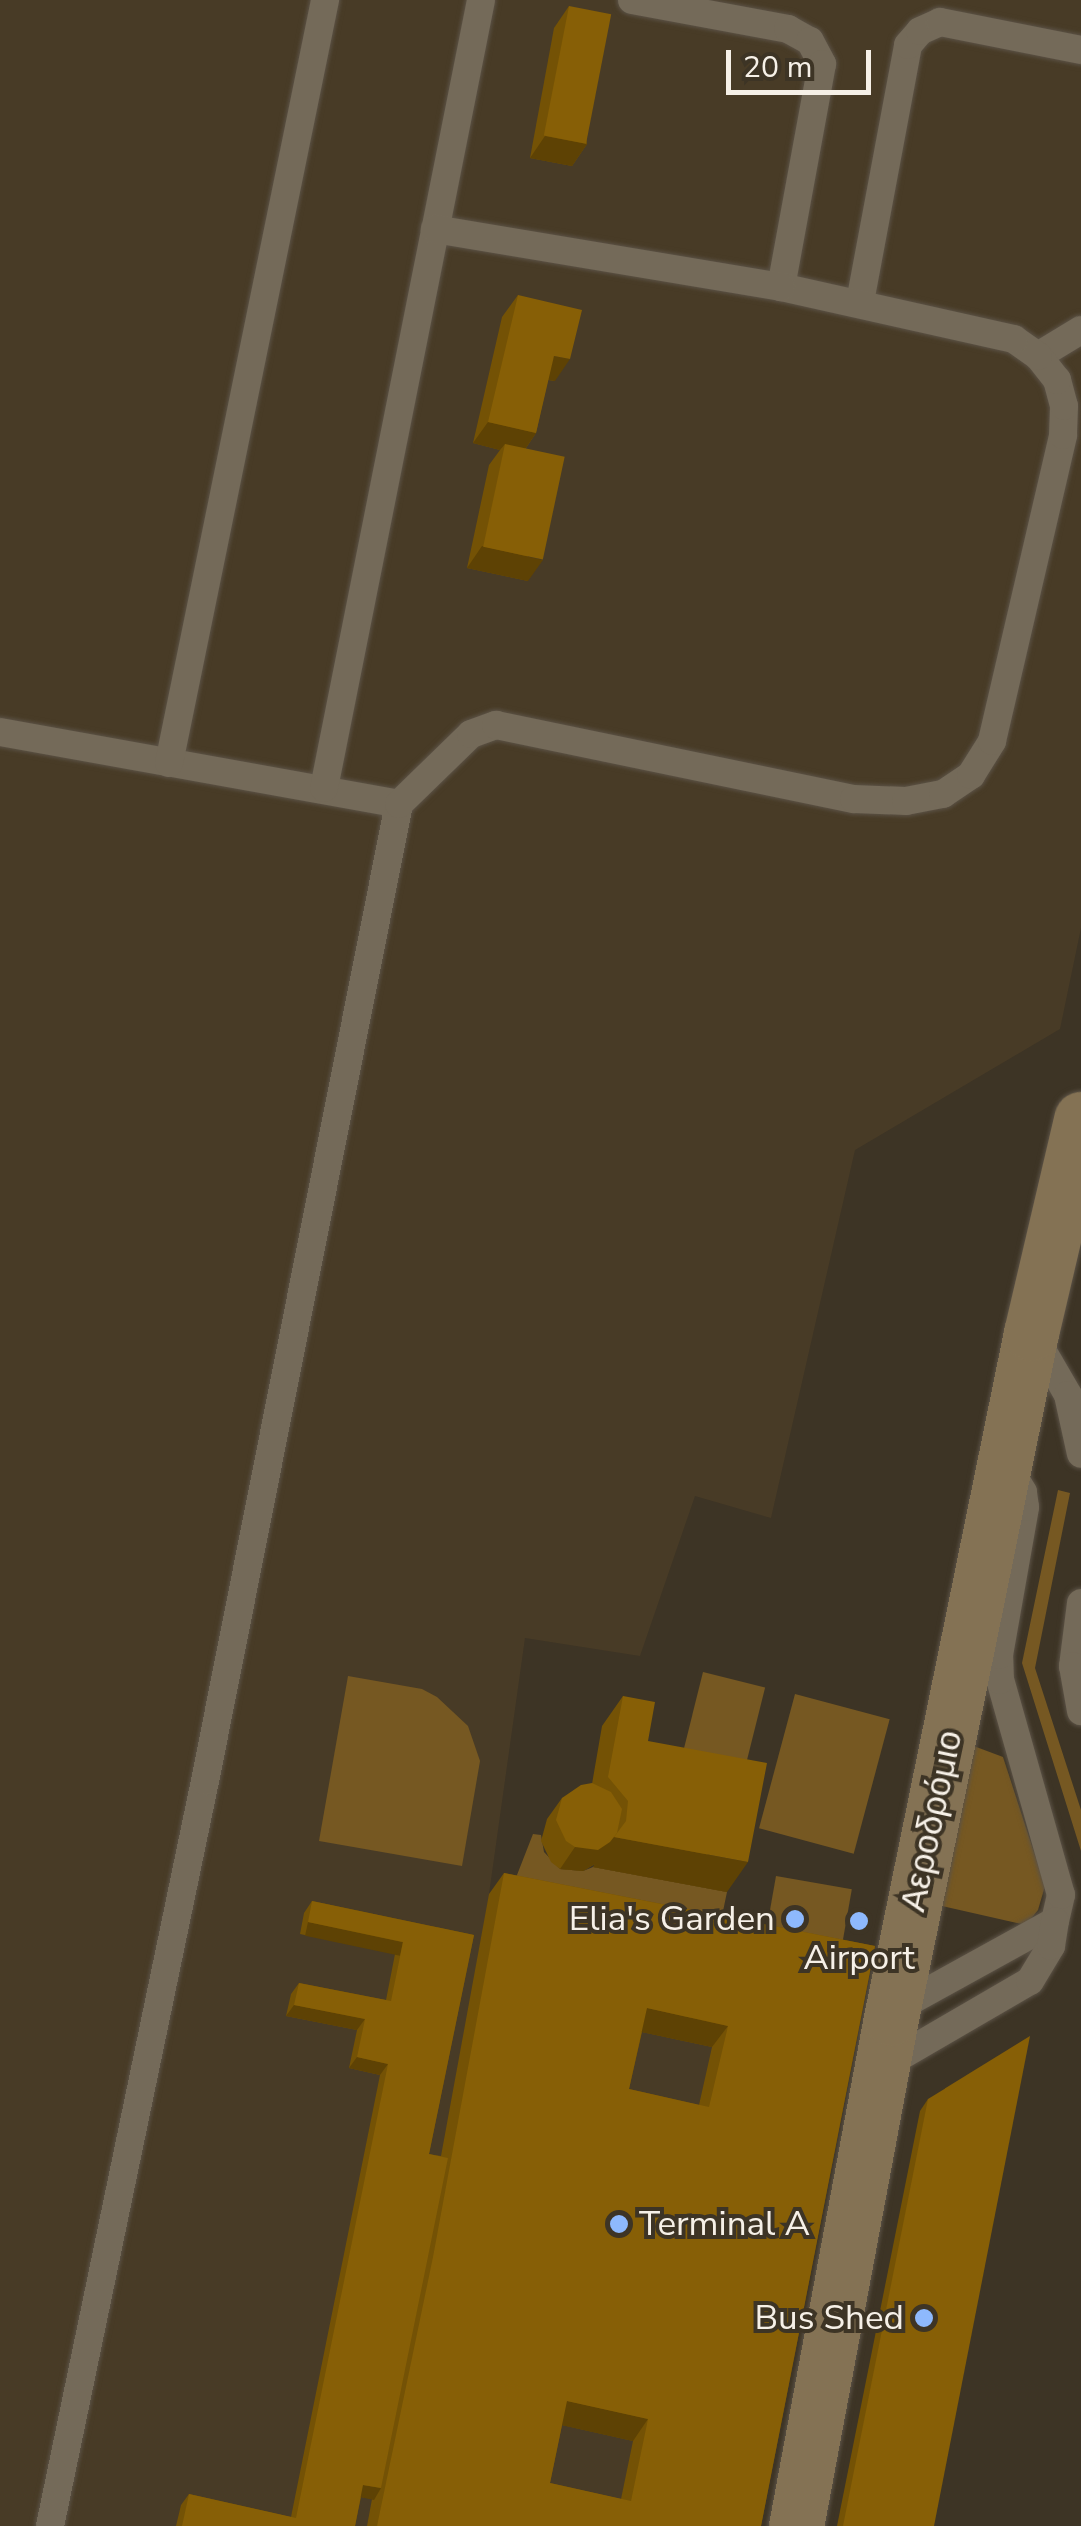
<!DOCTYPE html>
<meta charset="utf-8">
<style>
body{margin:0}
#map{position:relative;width:1081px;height:2526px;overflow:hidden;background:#3d3425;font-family:"Nunito Sans",sans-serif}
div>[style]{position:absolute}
.built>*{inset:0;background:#483b26}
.green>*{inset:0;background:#765822;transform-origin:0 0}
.roads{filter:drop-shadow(0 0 2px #5b5246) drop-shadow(0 0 2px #5b5246)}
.lane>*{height:28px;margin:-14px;padding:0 14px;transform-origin:14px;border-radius:14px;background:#746a59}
.secondary>*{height:55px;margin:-27.5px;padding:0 27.5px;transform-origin:27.5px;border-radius:27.5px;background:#847254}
.wall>*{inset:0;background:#745205}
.shaded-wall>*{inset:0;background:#5e4204;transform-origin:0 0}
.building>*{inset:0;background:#875f06;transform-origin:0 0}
.dots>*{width:28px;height:28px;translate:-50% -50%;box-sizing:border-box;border:5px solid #3d3425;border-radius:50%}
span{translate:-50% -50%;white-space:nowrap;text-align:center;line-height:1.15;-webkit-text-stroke:8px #3d3425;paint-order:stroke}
.street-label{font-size:35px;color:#f6f0e7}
.poi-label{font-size:35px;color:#f6f0e7}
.right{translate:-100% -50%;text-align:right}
.left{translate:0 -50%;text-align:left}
.scale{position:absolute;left:726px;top:50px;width:145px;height:45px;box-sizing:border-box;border:5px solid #f6f0e7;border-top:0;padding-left:12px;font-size:30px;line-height:35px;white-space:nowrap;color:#f6f0e7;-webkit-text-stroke:8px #3d3425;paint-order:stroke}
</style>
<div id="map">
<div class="built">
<div style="clip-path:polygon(0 0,1081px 0,1081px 928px,1060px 1029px,855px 1150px,771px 1518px,695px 1496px,640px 1656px,525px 1638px,489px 1894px,860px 1968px,750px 2526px,0 2526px)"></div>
</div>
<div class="green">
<div style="clip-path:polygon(1058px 1490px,1070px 1493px,1035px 1668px,1081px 1810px,1081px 1851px,1022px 1663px)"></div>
<div style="left:703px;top:1672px;width:64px;height:111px;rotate:14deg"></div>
<div style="clip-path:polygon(348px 1676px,422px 1689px,437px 1697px,468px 1726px,480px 1761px,462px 1866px,319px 1841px)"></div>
<div style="left:795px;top:1694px;width:98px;height:139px;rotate:15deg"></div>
<div style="clip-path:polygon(971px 1745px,1003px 1757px,1045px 1886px,1038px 1910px,1026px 1925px,942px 1906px)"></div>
<div style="clip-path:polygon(533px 1834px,541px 1835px,544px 1852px,560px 1869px,583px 1871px,593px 1867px,727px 1892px,717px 1940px,508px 1898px)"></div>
<div style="left:776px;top:1876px;width:77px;height:75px;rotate:10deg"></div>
</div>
<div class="roads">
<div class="lane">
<div style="left:632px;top:0;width:159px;rotate:10.5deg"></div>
<div style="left:788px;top:29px;width:25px;rotate:29deg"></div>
<div style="left:810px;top:41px;width:26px;rotate:62deg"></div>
<div style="left:822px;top:64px;width:227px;rotate:100.4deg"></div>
<div style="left:860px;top:302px;width:261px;rotate:-79.4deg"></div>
<div style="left:908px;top:45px;width:18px;rotate:-49deg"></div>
<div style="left:920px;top:31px;width:22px;rotate:-24deg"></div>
<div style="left:940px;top:22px;width:144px;rotate:11.2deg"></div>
<div style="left:1038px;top:356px;width:50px;rotate:-31.2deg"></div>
<div style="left:0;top:732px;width:405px;rotate:10.2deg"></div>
<div style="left:169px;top:763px;width:779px;rotate:-78.44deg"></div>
<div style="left:324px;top:788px;width:803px;rotate:-78.73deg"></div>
<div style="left:1035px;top:1338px;width:66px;rotate:59.9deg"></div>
<div style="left:1068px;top:1395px;width:60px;rotate:77.6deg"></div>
<div style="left:1081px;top:1603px;width:64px;rotate:97.2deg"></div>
<div style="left:1073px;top:1666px;width:46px;rotate:79.9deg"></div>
<div style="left:893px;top:2016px;width:25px;rotate:-40deg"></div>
<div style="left:912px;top:2000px;width:163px;rotate:-28.9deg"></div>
<div style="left:1055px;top:1921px;width:27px;rotate:-77deg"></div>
<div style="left:1061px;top:1895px;width:223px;rotate:-105.8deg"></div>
<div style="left:1000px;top:1680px;width:25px;rotate:-92deg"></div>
<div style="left:999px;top:1655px;width:150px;rotate:-80deg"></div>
<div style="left:1025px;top:1507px;width:15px;rotate:-98deg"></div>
<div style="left:1023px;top:1492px;width:27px;rotate:-121deg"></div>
<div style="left:882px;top:2067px;width:171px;rotate:-30.2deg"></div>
<div style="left:1030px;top:1981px;width:41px;rotate:-59deg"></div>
<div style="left:1051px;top:1946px;width:25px;rotate:-81deg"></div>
<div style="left:50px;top:2526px;width:761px;rotate:-78.25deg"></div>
<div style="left:205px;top:1781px;width:996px;rotate:-78.77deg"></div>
<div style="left:399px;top:804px;width:100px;rotate:-44.2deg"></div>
<div style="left:471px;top:734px;width:27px;rotate:-20deg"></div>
<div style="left:496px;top:725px;width:366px;rotate:11.7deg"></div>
<div style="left:854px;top:799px;width:52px;rotate:2.2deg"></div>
<div style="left:906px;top:801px;width:38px;rotate:-11deg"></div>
<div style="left:943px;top:794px;width:34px;rotate:-34deg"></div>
<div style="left:971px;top:775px;width:40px;rotate:-58deg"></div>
<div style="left:992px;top:741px;width:314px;rotate:-76.9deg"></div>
<div style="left:1063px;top:435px;width:29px;rotate:-88deg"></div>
<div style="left:1064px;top:406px;width:27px;rotate:-105deg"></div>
<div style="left:1057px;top:380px;width:31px;rotate:-128deg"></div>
<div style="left:1038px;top:356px;width:29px;rotate:-145deg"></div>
<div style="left:1014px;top:339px;width:239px;rotate:-167.4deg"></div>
<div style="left:781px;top:287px;width:351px;rotate:-170.5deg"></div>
</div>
<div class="secondary">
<div style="left:796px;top:2526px;width:517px;rotate:-79.41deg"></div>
<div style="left:891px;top:2018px;width:699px;rotate:-78.45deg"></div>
<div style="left:1031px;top:1333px;width:220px;rotate:-76.8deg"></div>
</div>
</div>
<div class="wall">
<div style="clip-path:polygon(569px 6px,587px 144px,572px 166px,530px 158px,554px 28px)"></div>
<div style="clip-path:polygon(518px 295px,555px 381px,548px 380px,536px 433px,526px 448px,528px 581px,467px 568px,489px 465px,500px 450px,473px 443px,502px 317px)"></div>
<div style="clip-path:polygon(623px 1696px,648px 1741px,727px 1892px,593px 1867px,595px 1864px,583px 1871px,560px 1869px,551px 1862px,541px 1841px,547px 1819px,562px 1798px,592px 1784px,602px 1726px)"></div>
<div style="clip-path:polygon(evenodd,504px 1873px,875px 1946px,761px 2526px,367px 2526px,372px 2499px,361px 2497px,355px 2526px,176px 2526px,181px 2505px,189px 2494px,291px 2517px,380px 2075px,349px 2068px,357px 2030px,286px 2016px,291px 1994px,299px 1983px,386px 2000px,395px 1954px,300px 1934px,304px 1913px,312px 1901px,474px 1935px,429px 2154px,441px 2156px,489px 1894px,504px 1873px,642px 2032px,712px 2047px,699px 2105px,629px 2089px,642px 2032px,504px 1873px,562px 2425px,633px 2441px,621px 2499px,550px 2483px,562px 2425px)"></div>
<div style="clip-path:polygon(928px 2099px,934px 2526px,837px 2526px,920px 2111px)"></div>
</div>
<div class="shaded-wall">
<div style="clip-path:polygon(545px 136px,587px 144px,572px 166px,530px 158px)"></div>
<div style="clip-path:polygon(554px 356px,570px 359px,555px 381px,539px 378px)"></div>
<div style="clip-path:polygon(488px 422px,536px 433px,521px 455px,505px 444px,500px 450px,473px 443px)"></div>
<div style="clip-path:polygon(482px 546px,543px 560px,528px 581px,467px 568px)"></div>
<div style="clip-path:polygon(614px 1837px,748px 1862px,727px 1892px,593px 1867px,595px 1864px,583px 1871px,560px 1869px,575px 1847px)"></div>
<div style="left:308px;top:1922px;width:97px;height:14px;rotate:12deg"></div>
<div style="clip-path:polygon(294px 2005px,365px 2019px,357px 2030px,286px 2016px)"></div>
<div style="clip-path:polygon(647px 2008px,728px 2026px,712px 2047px,632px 2030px)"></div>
<div style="clip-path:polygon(357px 2057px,388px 2064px,380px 2075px,349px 2068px)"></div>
<div style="clip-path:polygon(567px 2401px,648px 2419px,633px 2441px,552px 2423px)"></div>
<div style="clip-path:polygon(363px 2485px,381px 2488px,374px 2500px,355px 2496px)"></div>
</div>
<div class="building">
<div style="left:569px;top:6px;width:43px;height:132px;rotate:11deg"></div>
<div style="clip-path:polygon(518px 295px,582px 310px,570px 359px,554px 356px,536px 433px,488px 422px)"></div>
<div style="left:505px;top:444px;width:61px;height:105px;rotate:12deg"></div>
<div style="clip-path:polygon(623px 1696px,655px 1702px,648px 1741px,767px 1763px,748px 1862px,614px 1837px,626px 1821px,628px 1801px,608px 1777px)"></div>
<div style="clip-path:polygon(592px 1783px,611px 1792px,622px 1809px,617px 1833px,610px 1842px,598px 1850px,575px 1847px,566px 1841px,556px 1820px,562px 1798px,581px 1785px)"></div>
<div style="clip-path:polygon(evenodd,504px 1873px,875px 1946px,761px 2526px,377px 2526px,433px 2257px,504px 1873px,647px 2008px,728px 2026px,709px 2107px,629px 2089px,647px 2008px,504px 1873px,567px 2401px,648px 2419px,631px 2501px,550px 2483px,567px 2401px)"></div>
<div style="clip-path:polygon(312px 1901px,474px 1935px,429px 2154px,448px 2158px,381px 2488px,363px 2485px,355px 2526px,182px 2526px,189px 2494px,296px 2518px,388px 2064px,357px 2057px,365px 2019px,294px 2005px,299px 1983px,391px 2001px,403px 1942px,308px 1922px)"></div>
<div style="clip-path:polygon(1030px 2036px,934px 2526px,843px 2526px,928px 2099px)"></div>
</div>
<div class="dots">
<div style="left:795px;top:1919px;background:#8eb9fd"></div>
<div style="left:859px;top:1921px;background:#8eb9fd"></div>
<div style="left:619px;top:2224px;background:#8eb9fd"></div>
<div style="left:924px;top:2318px;background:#8eb9fd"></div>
</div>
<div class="street-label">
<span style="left:932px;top:1821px;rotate:-78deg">Αεροδρόμιο</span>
</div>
<div class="poi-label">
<span class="right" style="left:775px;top:1919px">Elia's Garden</span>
<span style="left:859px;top:1958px">Airport</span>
<span class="left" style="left:639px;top:2224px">Terminal A</span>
<span class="right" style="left:904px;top:2318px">Bus Shed</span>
</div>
<div class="scale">20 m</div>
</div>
